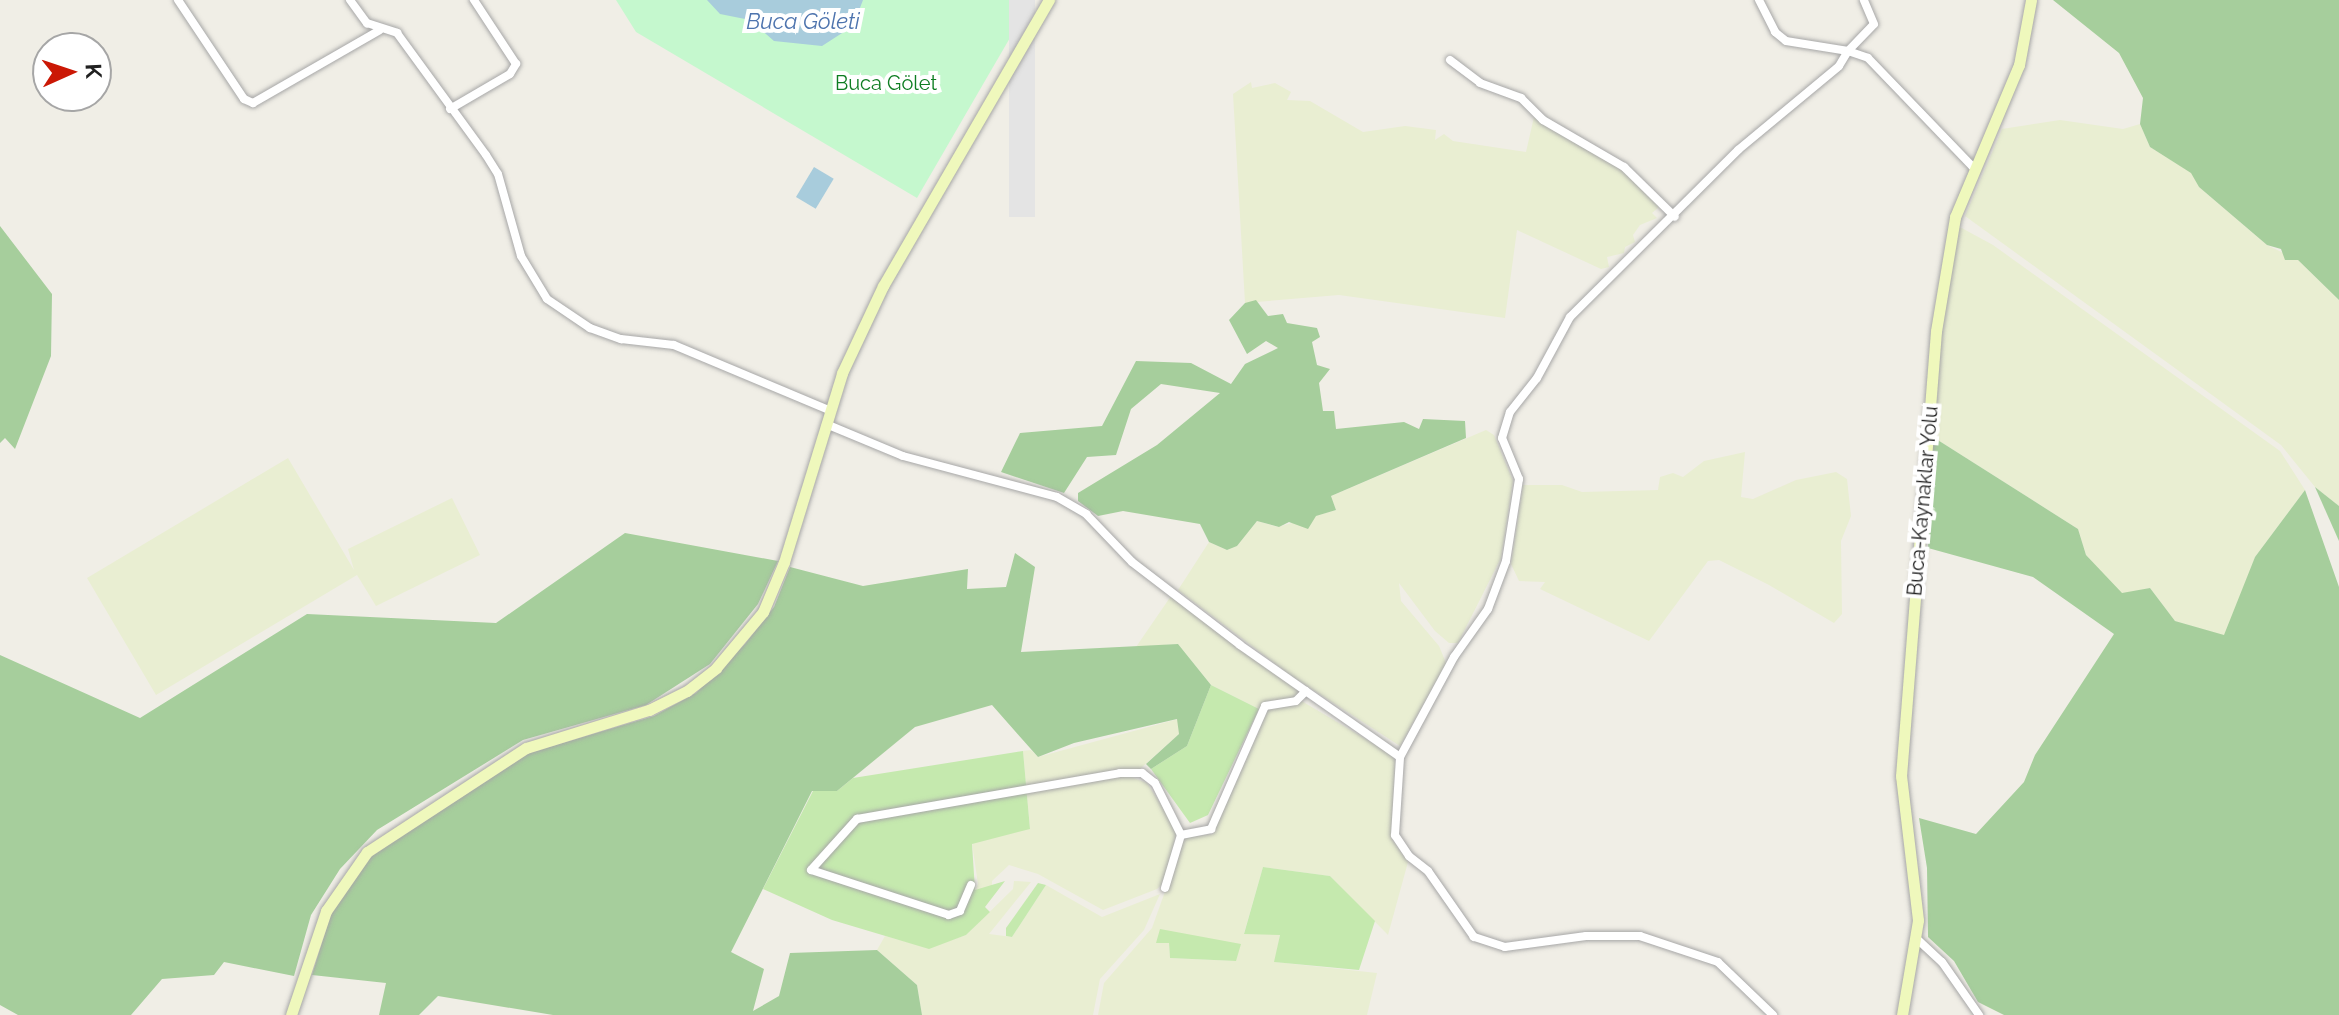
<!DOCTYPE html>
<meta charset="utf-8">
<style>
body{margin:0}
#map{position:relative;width:2339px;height:1015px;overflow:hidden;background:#f0eee6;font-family:Raleway,sans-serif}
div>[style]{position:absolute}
.farmland>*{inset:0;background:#e9eed2}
.grass>*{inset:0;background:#c5e9ae}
.forest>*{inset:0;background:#a6ce9c}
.park>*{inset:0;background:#c5f8ce}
.parking>*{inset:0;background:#e4e4e4;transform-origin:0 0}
.water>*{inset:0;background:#a8ccdc;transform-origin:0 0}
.roads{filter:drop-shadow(0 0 2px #a7a7a7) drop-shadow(0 0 2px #a7a7a7)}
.street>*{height:8px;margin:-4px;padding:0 4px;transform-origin:4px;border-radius:4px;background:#fff}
.secondary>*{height:11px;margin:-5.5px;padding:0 5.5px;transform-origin:5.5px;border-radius:5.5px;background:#eff8bc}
span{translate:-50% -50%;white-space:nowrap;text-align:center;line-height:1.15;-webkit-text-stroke:8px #fff;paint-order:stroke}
.park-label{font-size:20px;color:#0e7d22}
.street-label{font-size:20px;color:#202020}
.water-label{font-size:22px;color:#4e74ae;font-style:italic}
.north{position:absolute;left:32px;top:32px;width:80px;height:80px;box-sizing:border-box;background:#fff;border:2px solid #a6a6a6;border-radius:50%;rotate:87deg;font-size:22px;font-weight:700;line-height:32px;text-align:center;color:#202020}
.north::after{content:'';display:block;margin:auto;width:28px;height:36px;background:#cb1805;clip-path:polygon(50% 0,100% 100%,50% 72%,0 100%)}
</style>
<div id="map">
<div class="farmland">
<div style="clip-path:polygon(1251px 82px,1252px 88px,1275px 83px,1291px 92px,1287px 100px,1310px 101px,1363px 132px,1405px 126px,1436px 130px,1435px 140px,1444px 134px,1453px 141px,1526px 152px,1534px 117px,1625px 170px,1659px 207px,1652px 213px,1657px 218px,1640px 225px,1633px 235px,1635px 242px,1625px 247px,1624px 253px,1607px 257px,1609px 267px,1601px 269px,1517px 230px,1505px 318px,1339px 295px,1245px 303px,1233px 94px)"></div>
<div style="clip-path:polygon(2060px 120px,2123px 129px,2140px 124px,2150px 147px,2192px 173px,2199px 187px,2267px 245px,2298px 260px,2339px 300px,2339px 506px,2315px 487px,2281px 445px,1965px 216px,2002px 129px)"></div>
<div style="clip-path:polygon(1958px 226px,1993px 245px,2280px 451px,2305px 490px,2255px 557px,2225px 636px,2175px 621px,2150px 588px,2122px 594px,2086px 555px,2078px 529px,1933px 437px,1939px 339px)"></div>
<div style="clip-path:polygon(1486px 430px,1494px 435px,1513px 481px,1501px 558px,1458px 643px,1449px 643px,1435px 631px,1399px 583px,1401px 601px,1439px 646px,1446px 663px,1400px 746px,1290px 675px,1178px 590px,1209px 542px,1227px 550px,1237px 546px,1257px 521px,1278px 527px,1336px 510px,1331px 496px)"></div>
<div style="clip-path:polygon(1745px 452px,1741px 497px,1753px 499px,1796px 480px,1836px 472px,1847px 479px,1851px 516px,1841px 541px,1842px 614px,1834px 623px,1769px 585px,1719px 560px,1708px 561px,1649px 641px,1540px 589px,1545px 582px,1519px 581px,1511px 564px,1523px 485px,1562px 485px,1582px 492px,1658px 490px,1660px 477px,1673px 473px,1683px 477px,1704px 461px)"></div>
<div style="clip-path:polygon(288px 458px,354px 570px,348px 549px,452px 498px,480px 555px,376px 606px,357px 575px,156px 695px,87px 578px)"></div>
<div style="clip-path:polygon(1171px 596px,1301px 691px,1295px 699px,1264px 702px,1259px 709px,1211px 685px,1178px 644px,1136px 647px)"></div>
<div style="clip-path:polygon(evenodd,1300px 700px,1391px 754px,1395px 761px,1391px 838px,1408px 862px,1388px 935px,1330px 876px,1263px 867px,1244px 933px,1280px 934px,1275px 962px,1377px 973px,1367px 1015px,1098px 1015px,1104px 983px,1152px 928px,1184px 838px,1213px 834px,1268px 710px,1300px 700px,1169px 942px,1236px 961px,1170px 958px,1169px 942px)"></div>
<div style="clip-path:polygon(1178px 719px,1179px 734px,1131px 777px,1147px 783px,1177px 830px,1164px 882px,1157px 889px,1103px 910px,1038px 874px,1009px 865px,992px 881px,992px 887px,975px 890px,978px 884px,972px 843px,1030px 828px,1023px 751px,1031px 750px,1038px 757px)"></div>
<div style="clip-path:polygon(1014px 881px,1031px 882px,989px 934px,1012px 937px,1046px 885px,1102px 917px,1160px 894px,1144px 930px,1100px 979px,1093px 1015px,922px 1015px,917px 985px,877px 950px,885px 936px,929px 948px,966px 935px,1013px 889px)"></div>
</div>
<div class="grass">
<div style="clip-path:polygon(1211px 685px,1259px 709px,1208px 815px,1190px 823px,1151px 769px,1187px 746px)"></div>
<div style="clip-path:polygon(1023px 751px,1030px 829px,972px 844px,975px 890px,1005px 881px,985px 907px,990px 912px,966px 935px,929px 949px,832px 920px,763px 889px,813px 791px,837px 791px,853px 778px)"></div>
<div style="clip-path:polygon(1263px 867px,1330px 876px,1375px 921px,1359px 970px,1274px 962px,1280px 935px,1244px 934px)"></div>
<div style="clip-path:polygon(1038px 883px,1046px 885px,1012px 937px,1006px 936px,1006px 928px)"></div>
<div style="clip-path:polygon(1160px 929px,1241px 944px,1236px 961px,1170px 958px,1169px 943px,1156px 943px)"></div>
</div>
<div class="forest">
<div style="clip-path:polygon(2053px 0,2339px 0,2339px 300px,2298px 260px,2285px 260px,2281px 249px,2267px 245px,2199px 187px,2191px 173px,2150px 147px,2140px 124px,2143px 98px,2119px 53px)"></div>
<div style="clip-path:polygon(0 226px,52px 294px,51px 356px,15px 449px,5px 438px,0 443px)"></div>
<div style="clip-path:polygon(1256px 300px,1268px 316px,1283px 314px,1287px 323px,1317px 328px,1320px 337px,1312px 342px,1317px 365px,1330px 369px,1319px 383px,1323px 411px,1334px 411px,1336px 429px,1404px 422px,1419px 429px,1423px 419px,1465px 421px,1466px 438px,1331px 496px,1336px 510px,1316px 516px,1308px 529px,1289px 522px,1279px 527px,1257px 521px,1237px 546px,1227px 550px,1209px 542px,1200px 524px,1123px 511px,1098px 516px,1078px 501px,1078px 493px,1157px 445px,1220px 393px,1161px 384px,1131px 409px,1116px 455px,1087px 457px,1064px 493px,1001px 472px,1020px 433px,1102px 426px,1136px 361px,1191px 363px,1231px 384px,1245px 364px,1278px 348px,1266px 341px,1247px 354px,1229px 320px,1245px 303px)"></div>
<div style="clip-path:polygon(1933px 437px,2078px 529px,2086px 555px,2122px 593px,2150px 588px,2175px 621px,2224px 635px,2255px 557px,2305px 490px,2339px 587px,2339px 1015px,2004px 1015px,1978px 1002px,1954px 961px,1928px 937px,1927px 868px,1919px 818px,1976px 834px,2024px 782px,2035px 755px,2114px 634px,2033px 577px,1928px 548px)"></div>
<div style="clip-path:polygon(2315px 487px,2339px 506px,2339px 541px)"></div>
<div style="clip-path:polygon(625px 533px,778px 561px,758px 604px,710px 664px,646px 705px,523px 740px,377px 830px,340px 869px,311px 915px,294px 976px,224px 962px,214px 975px,162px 979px,131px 1015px,18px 1015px,0 1005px,0 655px,140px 718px,307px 614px,496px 623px)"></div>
<div style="clip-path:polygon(1015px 553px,1035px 567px,1021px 652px,1178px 644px,1211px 685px,1187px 746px,1151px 769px,1146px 764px,1179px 734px,1177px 719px,1074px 743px,1038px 757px,992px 705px,915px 727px,837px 791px,812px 791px,731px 952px,764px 969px,753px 1011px,779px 996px,790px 953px,877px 950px,917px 985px,922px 1015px,553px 1015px,438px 996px,419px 1015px,379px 1015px,386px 983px,312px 975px,333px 907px,371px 856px,529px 753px,654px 716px,696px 693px,745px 644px,774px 607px,790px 567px,863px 586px,968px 569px,967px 589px,1006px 587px)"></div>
</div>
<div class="park">
<div style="clip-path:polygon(616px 0,1032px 0,917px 198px,636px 32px)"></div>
</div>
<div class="parking">
<div style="left:1009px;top:0;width:26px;height:217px"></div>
</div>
<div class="water">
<div style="clip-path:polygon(707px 0,863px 0,853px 26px,822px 46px,774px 41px,750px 20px,720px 14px)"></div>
<div style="left:814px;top:167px;width:23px;height:35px;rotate:31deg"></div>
</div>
<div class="roads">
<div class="street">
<div style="left:178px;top:0;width:119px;rotate:56.3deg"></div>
<div style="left:244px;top:99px;width:10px;rotate:24deg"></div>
<div style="left:253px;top:103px;width:146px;rotate:-29.9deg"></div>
<div style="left:350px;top:0;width:29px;rotate:54deg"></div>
<div style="left:367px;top:23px;width:32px;rotate:18deg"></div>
<div style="left:397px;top:33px;width:151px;rotate:53.9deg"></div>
<div style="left:486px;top:155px;width:22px;rotate:58deg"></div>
<div style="left:498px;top:174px;width:85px;rotate:74.3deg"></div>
<div style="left:521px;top:256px;width:50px;rotate:58.8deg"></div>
<div style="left:547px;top:299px;width:52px;rotate:34deg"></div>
<div style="left:590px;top:328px;width:33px;rotate:20deg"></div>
<div style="left:621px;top:339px;width:53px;rotate:6.5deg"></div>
<div style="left:674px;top:345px;width:170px;rotate:22.8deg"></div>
<div style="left:1759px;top:0;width:36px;rotate:63deg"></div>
<div style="left:1775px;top:32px;width:14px;rotate:39deg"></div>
<div style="left:1786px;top:41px;width:63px;rotate:9.2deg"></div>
<div style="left:1848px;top:51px;width:37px;rotate:-46deg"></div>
<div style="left:1874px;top:24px;width:26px;rotate:-113deg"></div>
<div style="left:1450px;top:60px;width:38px;rotate:37deg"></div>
<div style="left:1480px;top:83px;width:44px;rotate:20.1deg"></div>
<div style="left:1521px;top:98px;width:31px;rotate:45deg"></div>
<div style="left:1543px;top:120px;width:94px;rotate:30.1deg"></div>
<div style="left:1624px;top:167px;width:71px;rotate:44.4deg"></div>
<div style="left:450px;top:109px;width:69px;rotate:-30.3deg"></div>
<div style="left:510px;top:74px;width:12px;rotate:-59deg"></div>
<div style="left:516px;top:64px;width:77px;rotate:-123.3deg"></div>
<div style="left:826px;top:424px;width:83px;rotate:22.6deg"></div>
<div style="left:903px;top:456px;width:159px;rotate:14.9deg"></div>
<div style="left:1057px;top:497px;width:34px;rotate:30deg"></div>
<div style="left:1086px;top:514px;width:66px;rotate:46.2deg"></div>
<div style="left:1132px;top:562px;width:136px;rotate:37.5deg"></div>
<div style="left:1240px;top:645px;width:195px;rotate:35deg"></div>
<div style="left:971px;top:885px;width:28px;rotate:113deg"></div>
<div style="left:960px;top:911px;width:12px;rotate:160deg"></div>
<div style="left:949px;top:915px;width:145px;rotate:-161.9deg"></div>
<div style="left:811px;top:870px;width:69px;rotate:-48deg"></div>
<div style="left:857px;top:819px;width:267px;rotate:-9.9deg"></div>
<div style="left:1120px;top:773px;width:22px"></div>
<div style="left:1142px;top:773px;width:16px;rotate:38deg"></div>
<div style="left:1155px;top:783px;width:58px;rotate:63.4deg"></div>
<div style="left:1165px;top:888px;width:55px;rotate:-73.2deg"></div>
<div style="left:1181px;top:835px;width:31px;rotate:-11deg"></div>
<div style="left:1211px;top:829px;width:134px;rotate:-66.3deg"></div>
<div style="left:1265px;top:706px;width:31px;rotate:-9deg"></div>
<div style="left:1296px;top:701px;width:14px;rotate:-45deg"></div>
<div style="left:1916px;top:938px;width:35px;rotate:43deg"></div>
<div style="left:1942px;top:962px;width:65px;rotate:55.1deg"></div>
<div style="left:1773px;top:1015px;width:76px;rotate:-136.1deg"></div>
<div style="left:1718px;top:962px;width:82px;rotate:-161.6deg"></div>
<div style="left:1640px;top:936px;width:54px;rotate:180deg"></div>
<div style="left:1586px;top:936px;width:82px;rotate:172.3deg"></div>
<div style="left:1505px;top:947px;width:33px;rotate:-162deg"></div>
<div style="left:1474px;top:937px;width:80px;rotate:-124.9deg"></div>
<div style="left:1428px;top:871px;width:24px;rotate:-142deg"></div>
<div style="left:1409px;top:856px;width:25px;rotate:-124deg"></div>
<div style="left:1395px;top:835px;width:78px;rotate:-86.3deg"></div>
<div style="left:1400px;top:757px;width:114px;rotate:-61.6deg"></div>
<div style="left:1454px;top:657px;width:59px;rotate:-54.7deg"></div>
<div style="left:1488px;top:609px;width:51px;rotate:-69.4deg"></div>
<div style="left:1506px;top:561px;width:83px;rotate:-81deg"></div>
<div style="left:1519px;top:479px;width:44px;rotate:-112.5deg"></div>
<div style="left:1502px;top:438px;width:27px;rotate:-73deg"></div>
<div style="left:1510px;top:412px;width:43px;rotate:-51.5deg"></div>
<div style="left:1537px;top:378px;width:69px;rotate:-61.6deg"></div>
<div style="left:1570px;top:317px;width:237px;rotate:-44.8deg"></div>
<div style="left:1738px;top:150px;width:131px;rotate:-39.7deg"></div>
<div style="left:1839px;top:66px;width:17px;rotate:-59deg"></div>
<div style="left:1848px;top:51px;width:21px;rotate:19deg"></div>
<div style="left:1868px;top:58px;width:153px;rotate:46.1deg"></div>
</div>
<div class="secondary">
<div style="left:291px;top:1015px;width:110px;rotate:-71.4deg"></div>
<div style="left:326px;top:911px;width:72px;rotate:-55.2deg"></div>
<div style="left:367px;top:852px;width:190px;rotate:-33.2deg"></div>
<div style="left:526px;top:748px;width:129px;rotate:-17.2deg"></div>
<div style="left:649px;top:710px;width:42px;rotate:-26.6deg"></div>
<div style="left:687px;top:691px;width:37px;rotate:-38deg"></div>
<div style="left:716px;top:668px;width:73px;rotate:-50deg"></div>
<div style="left:763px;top:612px;width:54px;rotate:-67.2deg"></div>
<div style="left:784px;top:562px;width:198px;rotate:-72.9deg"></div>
<div style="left:842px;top:373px;width:96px;rotate:-64.8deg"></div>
<div style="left:883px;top:286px;width:331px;rotate:-59.9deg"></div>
<div style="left:1902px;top:1015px;width:96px;rotate:-80.4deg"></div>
<div style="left:1918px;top:920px;width:145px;rotate:-96.7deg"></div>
<div style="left:1901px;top:776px;width:446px;rotate:-85.5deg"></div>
<div style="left:1936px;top:331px;width:116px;rotate:-80.5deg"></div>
<div style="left:1955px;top:217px;width:165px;rotate:-67.2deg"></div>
<div style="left:2019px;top:65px;width:66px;rotate:-79.5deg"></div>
</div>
</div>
<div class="park-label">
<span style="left:886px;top:83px">Buca Gölet</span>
</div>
<div class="street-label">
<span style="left:1923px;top:501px;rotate:-85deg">Buca-Kaynaklar Yolu</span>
</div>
<div class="water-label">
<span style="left:803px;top:22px">Buca Göleti</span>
</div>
<div class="north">K</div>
</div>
